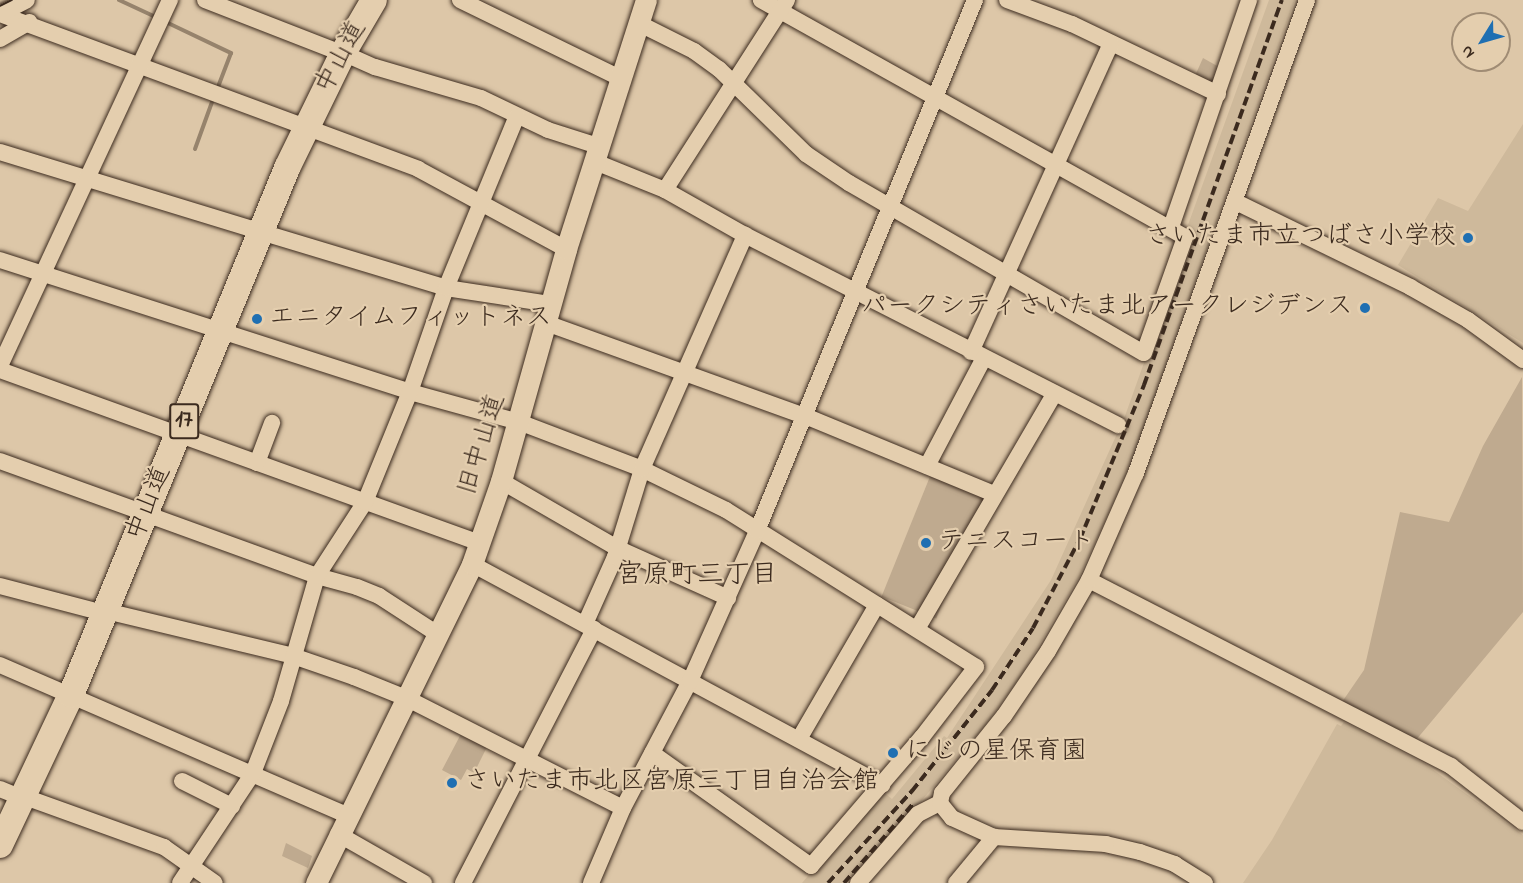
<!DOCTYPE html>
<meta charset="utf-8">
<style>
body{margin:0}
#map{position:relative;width:1523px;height:883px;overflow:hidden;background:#ddc7a8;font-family:"Indie Flower","Klee One",sans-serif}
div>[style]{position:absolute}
.built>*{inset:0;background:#ceb99b}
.green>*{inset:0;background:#bfaa8f;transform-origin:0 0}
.stream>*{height:4px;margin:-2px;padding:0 2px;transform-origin:2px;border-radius:2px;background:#96836c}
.roads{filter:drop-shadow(0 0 2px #3b2a1e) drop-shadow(0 0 2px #3b2a1e)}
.minor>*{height:16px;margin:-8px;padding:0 8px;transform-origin:8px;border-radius:8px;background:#e4ceae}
.major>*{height:21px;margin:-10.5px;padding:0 10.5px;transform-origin:10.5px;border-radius:10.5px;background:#e4ceae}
.highway>*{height:26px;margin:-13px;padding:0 13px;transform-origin:13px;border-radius:13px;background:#e4ceae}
.tram>*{height:1.5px;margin:-0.75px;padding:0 0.75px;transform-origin:0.75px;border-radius:0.75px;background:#3b2a1e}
.rail>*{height:4px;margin-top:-2px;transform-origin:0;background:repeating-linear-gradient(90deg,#3b2a1e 0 9px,transparent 0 13.5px)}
.dots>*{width:16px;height:16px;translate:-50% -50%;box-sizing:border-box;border:3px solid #e4ceae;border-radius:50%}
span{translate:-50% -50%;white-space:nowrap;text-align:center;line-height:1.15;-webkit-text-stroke:4.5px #e4ceae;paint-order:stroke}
.shield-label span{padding:2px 4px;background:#e4ceae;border:2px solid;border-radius:4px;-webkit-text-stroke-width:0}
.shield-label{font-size:24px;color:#3b2a1e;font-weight:700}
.street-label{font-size:26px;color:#3b2a1e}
.poi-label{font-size:26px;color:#3b2a1e}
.right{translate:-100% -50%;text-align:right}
.left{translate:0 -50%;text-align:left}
.neighbourhood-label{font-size:27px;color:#3b2a1e}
.north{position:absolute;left:1451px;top:12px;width:60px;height:60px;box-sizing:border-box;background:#e4ceae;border:2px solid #a08c74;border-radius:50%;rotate:233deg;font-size:16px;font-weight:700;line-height:24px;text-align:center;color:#3b2a1e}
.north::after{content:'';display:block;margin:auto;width:21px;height:27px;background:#1f6fb2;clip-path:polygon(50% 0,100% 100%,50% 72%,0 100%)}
</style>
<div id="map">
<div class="built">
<div style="clip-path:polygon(1269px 0,1295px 0,1127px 474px,1079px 577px,1022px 674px,988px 722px,852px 883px,802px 883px,881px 790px,892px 799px,944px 736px,947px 738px,1051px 580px,1125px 416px,1192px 228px,1188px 225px)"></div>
<div style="clip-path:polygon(1523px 124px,1523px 343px,1398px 265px,1438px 198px,1468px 211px)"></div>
<div style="clip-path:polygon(1344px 722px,1425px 764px,1523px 835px,1523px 883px,1243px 883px,1272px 840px,1337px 724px,1341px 726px)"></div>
</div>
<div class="green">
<div style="clip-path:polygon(1203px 58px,1219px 67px,1213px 82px,1194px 78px)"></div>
<div style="clip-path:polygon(1522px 377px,1523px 612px,1416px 740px,1342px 702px,1364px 670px,1400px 512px,1449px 522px,1483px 446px)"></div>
<div style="left:931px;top:474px;width:59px;height:132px;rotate:22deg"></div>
<div style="clip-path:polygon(462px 732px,488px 745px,474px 773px,467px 769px,461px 780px,442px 770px)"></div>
<div style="clip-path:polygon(286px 843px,312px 856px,308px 868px,282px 856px)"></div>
</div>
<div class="stream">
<div style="left:119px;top:0;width:38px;rotate:25deg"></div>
<div style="left:168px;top:23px;width:70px;rotate:25.5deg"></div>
<div style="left:231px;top:53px;width:34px;rotate:111deg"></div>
<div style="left:195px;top:149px;width:50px;rotate:-70.1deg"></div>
</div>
<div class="roads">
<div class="minor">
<div style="left:205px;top:0;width:135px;rotate:21.3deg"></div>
<div style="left:460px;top:0;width:178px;rotate:26deg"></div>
<div style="left:1007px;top:0;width:69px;rotate:20.3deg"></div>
<div style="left:1072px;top:24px;width:162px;rotate:25.6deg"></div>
<div style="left:0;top:14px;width:446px;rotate:20.3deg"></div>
<div style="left:418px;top:169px;width:168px;rotate:28.4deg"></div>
<div style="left:0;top:14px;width:30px;rotate:-27deg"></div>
<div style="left:638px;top:23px;width:63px;rotate:26.6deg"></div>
<div style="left:694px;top:51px;width:31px;rotate:36deg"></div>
<div style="left:719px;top:69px;width:122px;rotate:44.3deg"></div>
<div style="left:806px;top:154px;width:52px;rotate:34deg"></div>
<div style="left:849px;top:183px;width:340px;rotate:30deg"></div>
<div style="left:1144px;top:353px;width:123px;rotate:-70.5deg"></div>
<div style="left:1185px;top:237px;width:486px;rotate:-150.8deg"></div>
<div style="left:0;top:39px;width:34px;rotate:-30deg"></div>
<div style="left:343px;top:53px;width:35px;rotate:24deg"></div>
<div style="left:375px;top:67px;width:110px;rotate:16.3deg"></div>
<div style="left:481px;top:98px;width:74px;rotate:25.5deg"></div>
<div style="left:548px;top:130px;width:52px;rotate:17.7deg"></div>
<div style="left:0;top:152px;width:260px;rotate:17deg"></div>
<div style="left:593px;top:161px;width:78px;rotate:21.9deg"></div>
<div style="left:665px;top:190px;width:92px;rotate:29.4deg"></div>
<div style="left:745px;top:235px;width:419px;rotate:27deg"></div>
<div style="left:665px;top:190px;width:226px;rotate:-57.3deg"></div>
<div style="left:1236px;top:202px;width:194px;rotate:26deg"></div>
<div style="left:1410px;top:287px;width:67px;rotate:29.6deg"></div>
<div style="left:1468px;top:320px;width:68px;rotate:36deg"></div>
<div style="left:1171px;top:227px;width:240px;rotate:-71deg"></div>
<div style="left:261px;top:232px;width:193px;rotate:16.8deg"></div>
<div style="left:446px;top:288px;width:106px;rotate:8.7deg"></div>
<div style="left:0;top:260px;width:431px;rotate:17.8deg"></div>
<div style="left:410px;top:392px;width:113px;rotate:15.4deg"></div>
<div style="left:519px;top:422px;width:132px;rotate:20.9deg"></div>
<div style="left:642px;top:469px;width:93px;rotate:26deg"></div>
<div style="left:726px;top:510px;width:295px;rotate:32.1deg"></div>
<div style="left:976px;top:667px;width:88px;rotate:127.6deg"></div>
<div style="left:922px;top:737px;width:170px;rotate:130.7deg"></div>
<div style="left:811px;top:866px;width:195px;rotate:-144.6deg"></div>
<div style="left:546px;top:323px;width:275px;rotate:19.8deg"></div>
<div style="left:805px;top:416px;width:204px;rotate:22.4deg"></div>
<div style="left:971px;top:352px;width:339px;rotate:-65.6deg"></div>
<div style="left:0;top:366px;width:404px;rotate:-65.1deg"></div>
<div style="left:0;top:370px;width:510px;rotate:19.82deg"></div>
<div style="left:0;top:461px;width:141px;rotate:19.8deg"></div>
<div style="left:257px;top:463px;width:43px;rotate:-69.4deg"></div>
<div style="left:927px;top:466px;width:122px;rotate:-62.2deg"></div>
<div style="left:501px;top:481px;width:134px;rotate:30deg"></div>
<div style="left:617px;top:548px;width:122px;rotate:24.2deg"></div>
<div style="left:146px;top:514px;width:182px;rotate:19.9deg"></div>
<div style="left:317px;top:576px;width:41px;rotate:15.4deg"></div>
<div style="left:357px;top:587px;width:24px;rotate:22deg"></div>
<div style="left:379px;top:596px;width:72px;rotate:33deg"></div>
<div style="left:472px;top:564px;width:466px;rotate:28.3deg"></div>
<div style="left:1089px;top:580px;width:407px;rotate:27.2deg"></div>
<div style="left:1451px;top:766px;width:91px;rotate:37.9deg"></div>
<div style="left:0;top:586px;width:95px;rotate:14.6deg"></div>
<div style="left:106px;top:611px;width:192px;rotate:13.5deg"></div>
<div style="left:293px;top:656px;width:65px;rotate:19deg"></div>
<div style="left:354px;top:677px;width:56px;rotate:22deg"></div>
<div style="left:406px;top:698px;width:243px;rotate:26.9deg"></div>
<div style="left:585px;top:624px;width:73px;rotate:-65.9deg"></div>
<div style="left:615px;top:557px;width:92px;rotate:-72.9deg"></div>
<div style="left:642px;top:469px;width:256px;rotate:-66.2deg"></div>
<div style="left:917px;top:629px;width:273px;rotate:-59.7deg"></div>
<div style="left:0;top:665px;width:378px;rotate:23.4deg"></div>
<div style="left:799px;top:739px;width:155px;rotate:-59.8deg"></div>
<div style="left:182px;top:781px;width:56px;rotate:26.6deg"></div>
<div style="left:0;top:789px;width:11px;rotate:22deg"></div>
<div style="left:25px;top:797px;width:148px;rotate:19.8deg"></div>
<div style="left:164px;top:847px;width:62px;rotate:35.2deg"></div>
<div style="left:338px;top:834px;width:99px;rotate:29.7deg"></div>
<div style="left:180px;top:883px;width:132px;rotate:-56.4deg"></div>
<div style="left:253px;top:773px;width:77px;rotate:-68.7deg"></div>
<div style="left:281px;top:701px;width:130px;rotate:-73.9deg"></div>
<div style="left:317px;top:576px;width:88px;rotate:-57deg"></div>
<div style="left:365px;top:502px;width:119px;rotate:-67.8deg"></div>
<div style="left:410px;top:392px;width:110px;rotate:-70.9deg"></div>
<div style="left:446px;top:288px;width:186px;rotate:-67.6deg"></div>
<div style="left:463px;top:883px;width:286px;rotate:-62.7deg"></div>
<div style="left:591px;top:883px;width:82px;rotate:-66.9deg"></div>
<div style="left:623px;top:808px;width:144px;rotate:-62.2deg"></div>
<div style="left:690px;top:681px;width:164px;rotate:-65.9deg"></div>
<div style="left:757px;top:531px;width:574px;rotate:-67.68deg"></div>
<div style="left:858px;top:883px;width:91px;rotate:-49deg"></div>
<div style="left:918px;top:814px;width:25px;rotate:-27deg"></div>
<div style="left:956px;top:883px;width:60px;rotate:-50.4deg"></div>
<div style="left:1205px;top:883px;width:36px;rotate:-148deg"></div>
<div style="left:1175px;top:864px;width:37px;rotate:-161deg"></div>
<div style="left:1140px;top:852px;width:35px;rotate:-167deg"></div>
<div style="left:1106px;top:844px;width:112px;rotate:-176.4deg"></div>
<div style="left:994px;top:837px;width:46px;rotate:-155.7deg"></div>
<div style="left:952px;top:818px;width:19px;rotate:-129deg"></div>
<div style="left:940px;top:803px;width:10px;rotate:-79deg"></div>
<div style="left:942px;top:793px;width:99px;rotate:-51.2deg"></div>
<div style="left:1004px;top:716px;width:78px;rotate:-55.9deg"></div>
<div style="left:1048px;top:651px;width:82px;rotate:-60deg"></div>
<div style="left:1089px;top:580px;width:117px;rotate:-66.3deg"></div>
<div style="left:1136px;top:473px;width:503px;rotate:-70.12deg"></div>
</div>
<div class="major">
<div style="left:316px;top:883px;width:355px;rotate:-63.9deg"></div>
<div style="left:472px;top:564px;width:88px;rotate:-70.7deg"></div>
<div style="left:501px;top:481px;width:241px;rotate:-74.3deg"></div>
<div style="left:566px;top:249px;width:262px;rotate:-72.2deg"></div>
</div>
<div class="highway">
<div style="left:0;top:845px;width:166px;rotate:-64.7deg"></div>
<div style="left:71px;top:695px;width:570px;rotate:-67.71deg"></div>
<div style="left:287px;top:168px;width:128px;rotate:-64deg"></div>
<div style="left:343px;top:53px;width:61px;rotate:-59.7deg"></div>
</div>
</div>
<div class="tram">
<div style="left:0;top:6px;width:13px;rotate:-27deg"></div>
</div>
<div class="rail">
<div style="left:828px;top:883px;width:125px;rotate:-47.6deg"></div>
<div style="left:912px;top:791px;width:129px;rotate:-51.6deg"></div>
<div style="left:992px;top:690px;width:74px;rotate:-56.5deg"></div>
<div style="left:1033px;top:628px;width:101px;rotate:-62.2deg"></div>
<div style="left:1080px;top:539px;width:167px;rotate:-67.4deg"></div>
<div style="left:1144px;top:385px;width:409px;rotate:-70.3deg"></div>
<div style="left:844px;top:883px;width:105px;rotate:-48.9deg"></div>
</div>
<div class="dots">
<div style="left:1468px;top:238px;background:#1f6fb2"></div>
<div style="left:1365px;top:308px;background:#1f6fb2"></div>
<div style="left:257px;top:319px;background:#1f6fb2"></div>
<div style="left:926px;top:543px;background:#1f6fb2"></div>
<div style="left:893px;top:753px;background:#1f6fb2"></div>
<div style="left:452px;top:783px;background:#1f6fb2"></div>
</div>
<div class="shield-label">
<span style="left:184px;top:421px">17</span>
</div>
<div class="street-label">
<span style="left:342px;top:58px;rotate:-62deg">中山道</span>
<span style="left:483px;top:445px;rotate:-73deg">旧中山道</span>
<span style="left:150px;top:504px;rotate:-68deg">中山道</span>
</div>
<div class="poi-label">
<span class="right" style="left:1456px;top:238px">さいたま市立つばさ小学校</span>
<span class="right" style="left:1353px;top:308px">パークシティさいたま北アークレジデンス</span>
<span class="left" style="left:269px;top:319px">エニタイムフィットネス</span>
<span class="left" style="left:938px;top:543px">テニスコート</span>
<span class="left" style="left:905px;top:753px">にじの星保育園</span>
<span class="left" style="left:464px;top:783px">さいたま市北区宮原三丁目自治会館</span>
</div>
<div class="neighbourhood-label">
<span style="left:697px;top:576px">宮原町三丁目</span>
</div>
<div class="north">N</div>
</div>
